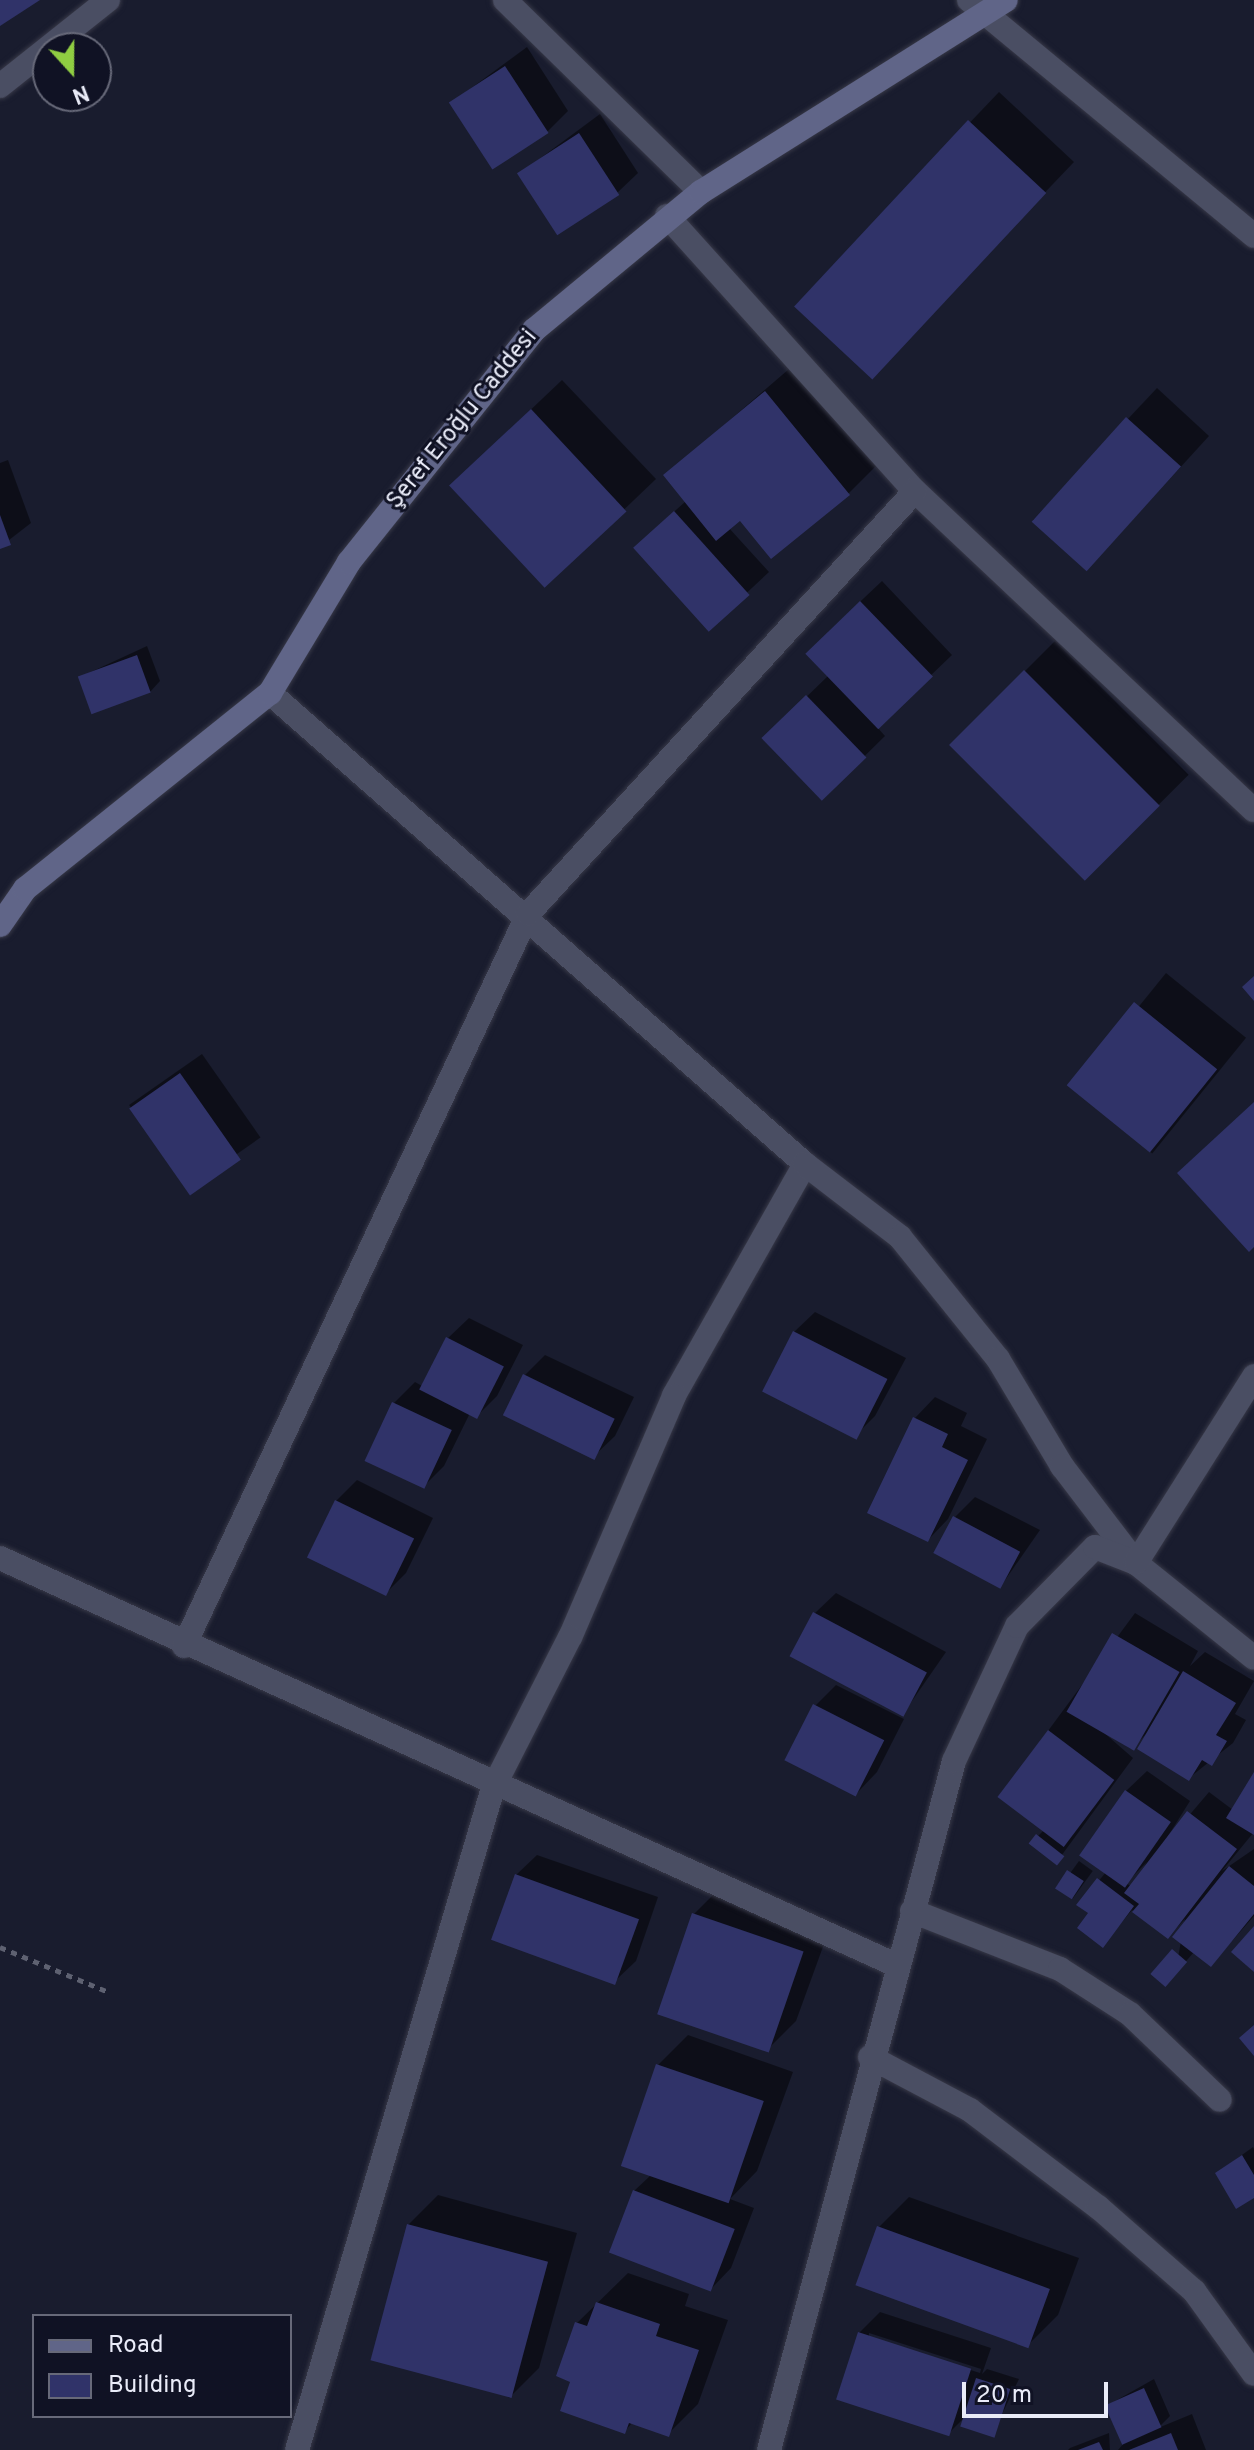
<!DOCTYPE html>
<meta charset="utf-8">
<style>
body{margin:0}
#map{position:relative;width:1254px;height:2450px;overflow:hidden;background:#191c2e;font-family:Overpass,sans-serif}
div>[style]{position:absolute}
.shadow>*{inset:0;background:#0007;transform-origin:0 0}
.building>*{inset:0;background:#303369;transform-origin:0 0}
.path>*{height:5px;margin-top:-2.5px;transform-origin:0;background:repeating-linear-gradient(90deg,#5e6171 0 6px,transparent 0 12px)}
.roads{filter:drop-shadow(0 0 2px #373847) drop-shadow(0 0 2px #373847)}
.street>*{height:24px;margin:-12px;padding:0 12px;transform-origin:12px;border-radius:12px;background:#4a4e63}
.secondary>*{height:24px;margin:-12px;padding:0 12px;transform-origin:12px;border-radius:12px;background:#606588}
span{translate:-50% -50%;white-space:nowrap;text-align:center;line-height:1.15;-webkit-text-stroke:6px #101224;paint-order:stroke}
.street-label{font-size:24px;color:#e9ebf8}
.legend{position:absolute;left:32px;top:2314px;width:260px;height:104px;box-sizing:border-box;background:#101224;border:2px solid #676979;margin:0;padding:10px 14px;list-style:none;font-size:24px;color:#e9ebf8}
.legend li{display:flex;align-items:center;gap:16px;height:40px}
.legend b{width:40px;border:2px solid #676979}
.north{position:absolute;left:32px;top:32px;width:80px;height:80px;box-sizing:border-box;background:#101224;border:2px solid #676979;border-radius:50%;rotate:159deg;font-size:22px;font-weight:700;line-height:32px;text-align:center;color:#e9ebf8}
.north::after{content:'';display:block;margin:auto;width:28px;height:36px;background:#8fcd42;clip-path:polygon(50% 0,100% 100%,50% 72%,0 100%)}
.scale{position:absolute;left:962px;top:2382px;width:146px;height:36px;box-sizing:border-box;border:4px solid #e9ebf8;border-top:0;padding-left:10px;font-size:24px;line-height:28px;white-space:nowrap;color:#e9ebf8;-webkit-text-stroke:6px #101224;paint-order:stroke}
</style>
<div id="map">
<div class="shadow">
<div style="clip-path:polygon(527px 47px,568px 111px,548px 131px,451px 103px)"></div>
<div style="clip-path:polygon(999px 92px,1074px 162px,899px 345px,796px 305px)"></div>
<div style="clip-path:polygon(600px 114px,638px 173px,617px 193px,519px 174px)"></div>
<div style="clip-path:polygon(796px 363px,878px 464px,849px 493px,741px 518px,729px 528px,769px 572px,709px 628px,657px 527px,686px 501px,665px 476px)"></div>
<div style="clip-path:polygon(562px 380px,656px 479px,545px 585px,482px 456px)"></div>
<div style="clip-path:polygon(1157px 388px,1209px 436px,1115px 539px,1033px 520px)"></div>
<div style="clip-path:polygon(8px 460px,31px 523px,0 547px,0 463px)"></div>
<div style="clip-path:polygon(882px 581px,952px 655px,877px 727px,885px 736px,822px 798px,764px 738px,829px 675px,828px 632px)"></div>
<div style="left:1055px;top:641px;width:189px;height:146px;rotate:45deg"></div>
<div style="clip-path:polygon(147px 646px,160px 681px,150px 692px,80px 677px)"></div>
<div style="left:1166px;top:973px;width:103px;height:149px;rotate:39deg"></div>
<div style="left:202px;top:1054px;width:102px;height:89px;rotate:55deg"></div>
<div style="clip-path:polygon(815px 1312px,906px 1358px,875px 1416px,854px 1437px,794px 1332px)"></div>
<div style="clip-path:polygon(469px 1318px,523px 1345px,497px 1396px,477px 1416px,470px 1413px,444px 1466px,423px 1487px,394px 1403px,415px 1382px,424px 1387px,448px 1338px)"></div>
<div style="clip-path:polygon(545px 1355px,634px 1397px,615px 1436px,594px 1456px,524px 1376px)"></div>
<div style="clip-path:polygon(935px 1397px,967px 1413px,961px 1426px,987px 1439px,948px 1519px,928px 1540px,915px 1418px)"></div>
<div style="clip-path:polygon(357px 1480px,433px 1518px,406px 1573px,385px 1594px,336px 1501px)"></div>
<div style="clip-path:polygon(975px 1497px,1040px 1530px,1001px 1586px,955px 1517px)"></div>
<div style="clip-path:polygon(836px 1593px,946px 1652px,903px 1714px,815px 1613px)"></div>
<div style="clip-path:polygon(1135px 1613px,1198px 1651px,1190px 1666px,1205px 1652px,1254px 1681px,1235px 1714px,1246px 1720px,1233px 1743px,1189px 1778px,1146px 1734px,1131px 1749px,1102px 1731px,1133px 1758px,1056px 1863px,1038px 1836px,1044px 1830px,1000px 1796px)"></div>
<div style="clip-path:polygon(836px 1685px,904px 1719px,877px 1772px,857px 1793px,815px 1706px)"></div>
<div style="clip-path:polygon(evenodd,1147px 1771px,1190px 1801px,1158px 1852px,1209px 1792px,1233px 1810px,1254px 1776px,1254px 1832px,1222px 1871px,1254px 1849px,1254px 1916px,1211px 1965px,1194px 1952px,1175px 1974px,1185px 1919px,1167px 1937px,1132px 1910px,1103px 1945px,1090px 1913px,1079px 1905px,1106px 1872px,1126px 1791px,1147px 1771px,1147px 1862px,1132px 1887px,1126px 1883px,1147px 1862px)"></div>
<div style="clip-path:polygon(537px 1855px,658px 1897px,636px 1961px,615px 1981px,516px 1875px)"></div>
<div style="left:1079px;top:1861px;width:17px;height:34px;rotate:36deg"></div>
<div style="clip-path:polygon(724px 1884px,832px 1922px,796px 2021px,766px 2051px,694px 1914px)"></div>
<div style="clip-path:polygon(688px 2035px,793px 2072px,757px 2171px,730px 2199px,754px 2208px,731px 2268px,711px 2289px,634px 2191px,651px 2175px,658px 2065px)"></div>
<div style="clip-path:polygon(1253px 2147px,1254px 2149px,1254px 2196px,1217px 2173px)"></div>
<div style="clip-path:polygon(438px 2195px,577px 2233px,539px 2368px,509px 2398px,408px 2225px)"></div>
<div style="clip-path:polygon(909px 2197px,1079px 2258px,1058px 2315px,1028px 2345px,879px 2227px)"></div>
<div style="clip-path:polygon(628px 2273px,689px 2294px,685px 2306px,728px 2320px,698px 2404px,668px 2434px,633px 2422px,624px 2432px,573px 2380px,577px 2323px)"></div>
<div style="clip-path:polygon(evenodd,880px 2312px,991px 2348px,982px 2374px,987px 2369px,1019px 2379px,992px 2435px,964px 2418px,948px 2434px,859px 2333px,880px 2312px,869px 2333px,981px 2369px,980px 2373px,869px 2337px,869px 2333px)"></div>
<div style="clip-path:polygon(1154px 2379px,1170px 2416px,1158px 2428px,1192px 2414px,1206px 2450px,1118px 2450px,1124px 2443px,1108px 2405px)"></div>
<div style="clip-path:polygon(1109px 2433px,1110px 2450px,1068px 2450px,1070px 2448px)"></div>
</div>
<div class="building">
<div style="clip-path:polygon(0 0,40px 0,0 26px)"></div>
<div style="left:505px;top:66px;width:80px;height:67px;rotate:57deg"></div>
<div style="left:968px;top:120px;width:107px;height:255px;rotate:43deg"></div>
<div style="left:579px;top:133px;width:74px;height:74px;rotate:57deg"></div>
<div style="clip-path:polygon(765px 391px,850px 495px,771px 559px,740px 521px,716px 541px,663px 475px)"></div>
<div style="left:531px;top:409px;width:140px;height:112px;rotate:47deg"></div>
<div style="left:1126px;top:417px;width:74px;height:141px;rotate:42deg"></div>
<div style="left:674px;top:511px;width:113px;height:55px;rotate:48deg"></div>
<div style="clip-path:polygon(0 515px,11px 545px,0 549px)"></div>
<div style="left:860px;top:601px;width:105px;height:76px;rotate:46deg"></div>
<div style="left:137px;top:655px;width:40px;height:63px;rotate:70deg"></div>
<div style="left:1024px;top:670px;width:192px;height:106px;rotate:45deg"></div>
<div style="left:806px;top:695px;width:87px;height:62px;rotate:46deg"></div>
<div style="clip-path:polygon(1254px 976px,1254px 1001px,1242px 987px)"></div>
<div style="left:1134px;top:1002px;width:107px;height:107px;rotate:39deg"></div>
<div style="left:180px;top:1073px;width:106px;height:62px;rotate:55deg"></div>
<div style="clip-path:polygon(1254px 1102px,1254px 1247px,1249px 1252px,1177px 1173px)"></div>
<div style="left:793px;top:1331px;width:106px;height:68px;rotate:27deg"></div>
<div style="left:446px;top:1337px;width:65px;height:59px;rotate:27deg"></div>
<div style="left:523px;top:1374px;width:102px;height:46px;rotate:26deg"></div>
<div style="left:392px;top:1402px;width:66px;height:65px;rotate:25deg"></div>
<div style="clip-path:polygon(913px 1417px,948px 1434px,942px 1447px,968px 1460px,928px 1542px,867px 1513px)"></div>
<div style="left:335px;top:1500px;width:88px;height:64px;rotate:26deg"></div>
<div style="left:953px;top:1516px;width:76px;height:42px;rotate:28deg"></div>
<div style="left:813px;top:1612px;width:129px;height:50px;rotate:28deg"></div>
<div style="left:1112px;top:1633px;width:78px;height:91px;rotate:30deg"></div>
<div style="clip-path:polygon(1183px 1671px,1236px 1703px,1216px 1735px,1227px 1741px,1212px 1766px,1202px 1760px,1189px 1781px,1137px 1749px)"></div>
<div style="left:813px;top:1704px;width:80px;height:63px;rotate:27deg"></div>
<div style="left:1048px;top:1730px;width:83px;height:84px;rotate:37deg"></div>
<div style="clip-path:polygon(1254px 1772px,1254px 1835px,1226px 1818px)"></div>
<div style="left:1125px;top:1790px;width:56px;height:80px;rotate:35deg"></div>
<div style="clip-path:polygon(1187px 1811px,1237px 1849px,1168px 1939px,1132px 1912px,1139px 1904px,1124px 1893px)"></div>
<div style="left:1036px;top:1834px;width:36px;height:12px;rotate:38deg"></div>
<div style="clip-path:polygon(1229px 1866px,1254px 1886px,1254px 1914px,1211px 1967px,1172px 1937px)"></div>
<div style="left:1067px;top:1870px;width:20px;height:22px;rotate:33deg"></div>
<div style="left:515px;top:1874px;width:132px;height:70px;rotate:20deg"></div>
<div style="clip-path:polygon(1097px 1878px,1134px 1906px,1103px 1948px,1077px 1928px,1088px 1913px,1076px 1905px)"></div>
<div style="left:692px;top:1913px;width:118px;height:107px;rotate:19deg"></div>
<div style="clip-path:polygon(1254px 1926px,1254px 1972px,1231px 1952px)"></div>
<div style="left:1172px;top:1949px;width:20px;height:33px;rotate:41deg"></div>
<div style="clip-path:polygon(1254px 2025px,1254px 2056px,1239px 2038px)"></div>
<div style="left:656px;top:2064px;width:114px;height:108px;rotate:19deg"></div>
<div style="clip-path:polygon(1242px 2155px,1254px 2175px,1254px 2198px,1236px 2209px,1215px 2173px)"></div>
<div style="left:633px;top:2190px;width:109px;height:67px;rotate:21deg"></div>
<div style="left:407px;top:2224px;width:146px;height:141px;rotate:15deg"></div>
<div style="left:877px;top:2226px;width:184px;height:63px;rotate:20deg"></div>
<div style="clip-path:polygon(596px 2302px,660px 2324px,656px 2336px,699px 2350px,669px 2437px,629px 2423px,625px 2434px,560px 2411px,570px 2382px,556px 2376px,575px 2322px,587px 2326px)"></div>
<div style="left:858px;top:2332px;width:119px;height:71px;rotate:18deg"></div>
<div style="left:976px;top:2378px;width:36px;height:51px;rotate:18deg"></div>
<div style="left:1144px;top:2388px;width:43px;height:43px;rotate:66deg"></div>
<div style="clip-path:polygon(1171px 2433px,1178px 2450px,1129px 2450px)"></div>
<div style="clip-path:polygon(1099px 2442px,1103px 2450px,1078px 2450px)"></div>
</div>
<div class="path">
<div style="left:0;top:1947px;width:115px;rotate:22.5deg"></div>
</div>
<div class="roads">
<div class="street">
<div style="left:505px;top:0;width:274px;rotate:44.4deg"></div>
<div style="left:969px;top:0;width:370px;rotate:39.6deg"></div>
<div style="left:0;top:86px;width:138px;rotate:-38.5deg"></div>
<div style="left:667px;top:216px;width:370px;rotate:48deg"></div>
<div style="left:915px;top:491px;width:465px;rotate:43.3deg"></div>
<div style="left:270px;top:693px;width:713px;rotate:41.36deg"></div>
<div style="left:805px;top:1164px;width:266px;rotate:119.5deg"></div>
<div style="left:674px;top:1396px;width:262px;rotate:113.3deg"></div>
<div style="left:570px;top:1637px;width:169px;rotate:117deg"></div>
<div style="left:493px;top:1788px;width:690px;rotate:106.49deg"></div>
<div style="left:805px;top:1164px;width:120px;rotate:37.5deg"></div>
<div style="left:900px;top:1237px;width:156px;rotate:51.2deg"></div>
<div style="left:998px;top:1359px;width:125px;rotate:59.1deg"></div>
<div style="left:1062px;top:1466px;width:122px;rotate:52.7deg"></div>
<div style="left:1136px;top:1563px;width:151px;rotate:38.8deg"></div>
<div style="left:0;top:1558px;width:984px;rotate:24.43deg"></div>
<div style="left:184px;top:1646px;width:809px;rotate:-64.83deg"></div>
<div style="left:528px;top:914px;width:573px;rotate:-47.54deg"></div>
<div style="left:912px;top:1911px;width:159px;rotate:21.4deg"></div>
<div style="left:1060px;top:1969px;width:83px;rotate:32.7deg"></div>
<div style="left:1130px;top:2014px;width:124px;rotate:43.7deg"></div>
<div style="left:870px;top:2057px;width:113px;rotate:27.9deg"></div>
<div style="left:970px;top:2110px;width:161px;rotate:37.2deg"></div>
<div style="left:1098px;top:2207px;width:128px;rotate:41.2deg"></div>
<div style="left:1194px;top:2291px;width:102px;rotate:54.1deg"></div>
<div style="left:769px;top:2450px;width:713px;rotate:-74.97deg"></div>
<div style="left:954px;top:1761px;width:149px;rotate:-65deg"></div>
<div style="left:1017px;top:1626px;width:111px;rotate:-45.4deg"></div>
<div style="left:1095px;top:1547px;width:44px;rotate:21.3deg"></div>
<div style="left:1136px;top:1563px;width:221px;rotate:-57.7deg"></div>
</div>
<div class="secondary">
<div style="left:0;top:925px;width:44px;rotate:-55.2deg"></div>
<div style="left:25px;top:889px;width:314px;rotate:-38.7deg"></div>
<div style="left:270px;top:693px;width:153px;rotate:-58.9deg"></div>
<div style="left:349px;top:562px;width:297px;rotate:-51.4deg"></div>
<div style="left:534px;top:330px;width:217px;rotate:-39.6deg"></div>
<div style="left:701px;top:192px;width:360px;rotate:-32.2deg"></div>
</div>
</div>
<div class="street-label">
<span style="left:463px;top:420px;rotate:-51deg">Şeref Eroğlu Caddesi</span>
</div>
<ul class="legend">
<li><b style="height:10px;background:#606588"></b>Road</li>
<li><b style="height:22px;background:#303369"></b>Building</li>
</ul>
<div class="north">N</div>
<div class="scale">20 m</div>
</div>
